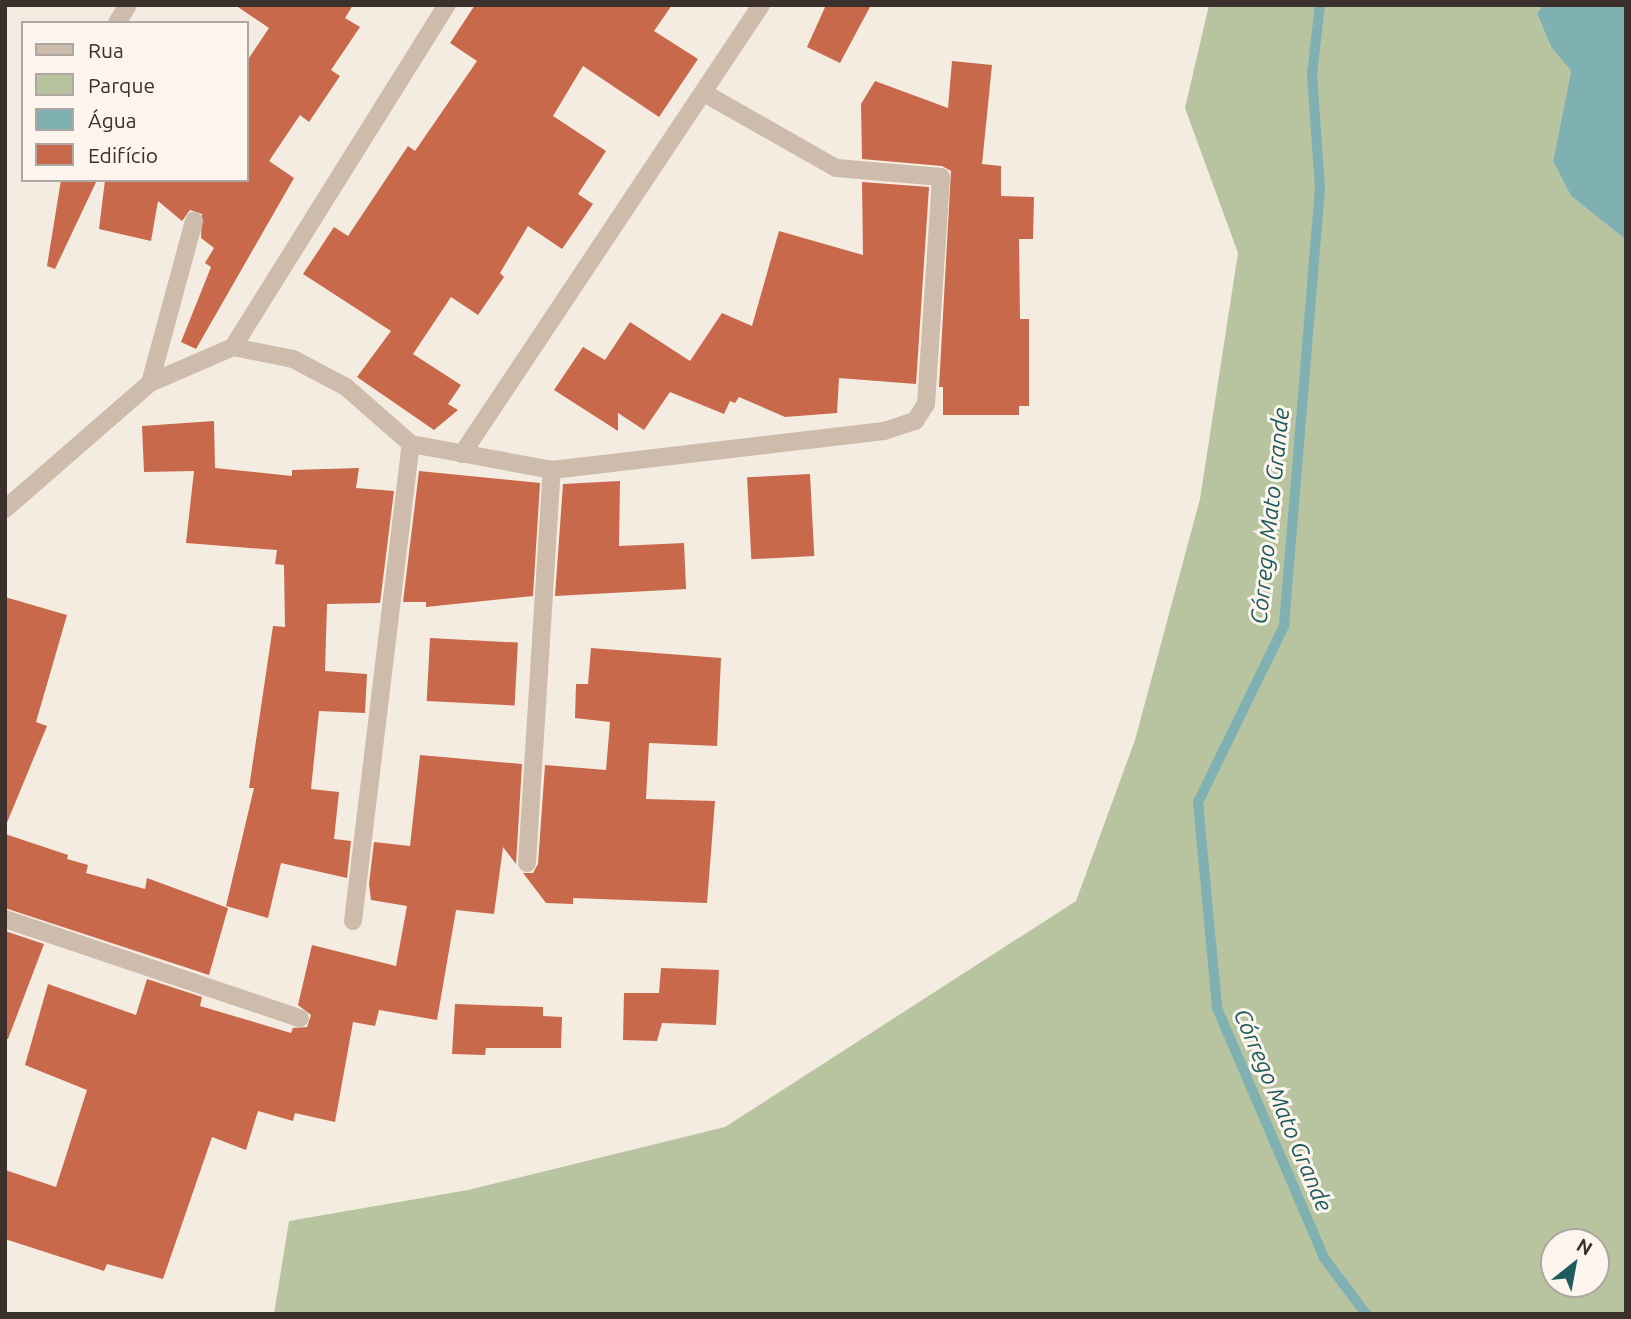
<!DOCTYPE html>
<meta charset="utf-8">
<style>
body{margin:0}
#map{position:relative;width:1631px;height:1319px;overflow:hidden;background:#f4ebe1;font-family:Ubuntu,sans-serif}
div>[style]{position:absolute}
.green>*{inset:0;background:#b8c4a0}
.water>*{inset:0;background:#7fb0b2}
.stream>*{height:10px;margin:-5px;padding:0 5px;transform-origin:5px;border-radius:5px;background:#7fb0b2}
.building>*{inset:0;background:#c8694b;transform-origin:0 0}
.minor>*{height:18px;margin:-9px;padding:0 9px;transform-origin:9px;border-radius:9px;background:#cdbbac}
span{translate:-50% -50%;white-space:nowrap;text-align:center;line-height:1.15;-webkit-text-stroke:6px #fbf5ee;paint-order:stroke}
.water-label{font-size:23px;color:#1f5a5e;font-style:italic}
.frame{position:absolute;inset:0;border:7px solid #3b302b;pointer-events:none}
.legend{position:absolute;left:21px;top:21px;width:228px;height:161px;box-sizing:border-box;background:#fbf5ee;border:2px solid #aea6a0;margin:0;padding:9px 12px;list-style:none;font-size:21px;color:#3b302b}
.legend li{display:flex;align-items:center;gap:14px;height:35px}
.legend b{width:35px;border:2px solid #aea6a0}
.north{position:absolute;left:1540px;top:1228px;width:70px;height:70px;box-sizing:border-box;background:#fbf5ee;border:2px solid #aea6a0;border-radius:50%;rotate:31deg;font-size:19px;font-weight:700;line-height:28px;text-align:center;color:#3b302b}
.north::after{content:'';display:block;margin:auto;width:24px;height:32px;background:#1f5a5e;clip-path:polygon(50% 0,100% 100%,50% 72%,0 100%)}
</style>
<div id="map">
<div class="green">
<div style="clip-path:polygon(evenodd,1209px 5px,1543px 5px,1537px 15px,1551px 47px,1571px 71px,1553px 161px,1571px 196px,1626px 240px,1626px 1314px,274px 1314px,289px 1221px,468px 1190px,725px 1127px,1076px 901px,1135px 740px,1200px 499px,1238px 253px,1185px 108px,1209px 5px,1554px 1242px,1596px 1242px,1596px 1284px,1554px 1284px,1554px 1242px)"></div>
</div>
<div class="water">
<div style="clip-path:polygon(1543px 5px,1626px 5px,1626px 240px,1571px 196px,1553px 161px,1571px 71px,1551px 47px,1537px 14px)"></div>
</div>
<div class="stream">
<div style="left:1320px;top:5px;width:69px;rotate:96.6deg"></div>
<div style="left:1312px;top:74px;width:114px;rotate:86deg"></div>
<div style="left:1320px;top:188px;width:439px;rotate:94.7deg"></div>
<div style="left:1284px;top:626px;width:196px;rotate:116deg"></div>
<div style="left:1198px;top:802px;width:207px;rotate:84.7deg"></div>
<div style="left:1217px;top:1008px;width:272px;rotate:66.8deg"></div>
<div style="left:1324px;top:1258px;width:70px;rotate:53.1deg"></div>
</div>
<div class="building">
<div style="clip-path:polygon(235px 5px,353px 5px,345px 18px,360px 27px,331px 70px,340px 76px,309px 122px,300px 115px,269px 161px,294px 178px,196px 349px,181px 342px,211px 267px,205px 263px,214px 248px,201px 238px,202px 214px,190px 210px,182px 221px,158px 201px,151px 241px,99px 229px,105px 180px,247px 180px,247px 61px,269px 28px)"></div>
<div style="clip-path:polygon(475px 5px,672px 5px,654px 31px,698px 59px,659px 117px,583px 66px,553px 116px,606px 151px,578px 194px,593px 204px,562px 249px,528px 226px,500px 273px,504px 277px,478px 315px,451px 297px,413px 354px,461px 385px,448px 404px,458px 410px,434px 430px,357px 377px,391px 331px,303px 274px,334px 227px,348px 236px,408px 146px,415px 151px,477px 61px,450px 43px)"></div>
<div style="clip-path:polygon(826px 5px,871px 5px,840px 63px,807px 47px)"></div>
<div style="clip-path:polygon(952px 61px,992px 65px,982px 164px,1001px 166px,1001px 196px,1034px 197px,1033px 239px,1019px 239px,1020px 319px,1029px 319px,1029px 406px,1019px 406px,1019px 415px,943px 415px,943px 387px,939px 387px,951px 171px,942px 166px,862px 159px,861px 104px,875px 81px,948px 108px)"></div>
<div style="clip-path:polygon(61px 180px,97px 180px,55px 269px,47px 266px)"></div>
<div style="clip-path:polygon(862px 182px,929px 187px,916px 384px,839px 378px,837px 413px,785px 417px,739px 397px,735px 403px,730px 401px,724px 414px,670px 392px,644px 430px,618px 413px,618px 431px,554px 390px,583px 347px,605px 360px,630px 322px,690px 361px,722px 313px,752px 326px,779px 231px,863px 255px)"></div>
<div style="clip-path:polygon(214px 421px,215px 468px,292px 476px,292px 470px,359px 468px,356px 488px,394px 491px,380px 603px,327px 604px,325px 671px,367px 674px,365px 713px,319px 711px,311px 789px,339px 792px,334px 839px,351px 841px,347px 878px,281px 863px,268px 918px,226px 906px,254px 788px,249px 788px,273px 626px,285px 627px,284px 565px,275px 564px,277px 550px,186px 543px,194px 471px,144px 472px,142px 426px)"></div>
<div style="clip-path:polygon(419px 471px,540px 483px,533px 596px,426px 607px,426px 602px,403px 602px)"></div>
<div style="left:810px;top:474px;width:82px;height:63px;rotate:87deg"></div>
<div style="clip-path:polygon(620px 481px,619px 546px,684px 543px,686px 589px,555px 596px,563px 484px)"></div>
<div style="clip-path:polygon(5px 597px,67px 615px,36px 722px,47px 726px,6px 825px)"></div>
<div style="left:430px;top:638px;width:88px;height:63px;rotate:3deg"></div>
<div style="clip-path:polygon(591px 648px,721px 658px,717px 746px,649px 743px,646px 799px,715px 801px,707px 903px,573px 898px,573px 904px,546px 903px,523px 873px,533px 873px,538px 864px,545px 765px,606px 770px,610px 722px,575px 718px,576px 684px,588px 684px)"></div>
<div style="clip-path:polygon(420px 755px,522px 764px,516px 864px,503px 847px,494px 914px,456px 910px,437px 1020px,379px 1010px,375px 1026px,353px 1022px,335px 1122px,295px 1113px,293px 1121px,258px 1111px,246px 1150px,212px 1137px,163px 1279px,107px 1264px,104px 1271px,5px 1239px,5px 1170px,56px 1187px,87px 1090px,25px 1065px,48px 984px,136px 1015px,147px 979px,202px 997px,200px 1006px,291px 1033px,293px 1028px,307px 1027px,311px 1015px,298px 1005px,312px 945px,396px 966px,407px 906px,371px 900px,369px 884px,374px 842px,410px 846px)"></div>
<div style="clip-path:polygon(5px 834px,68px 855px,67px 859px,88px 865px,86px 873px,145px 889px,147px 878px,228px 908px,209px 975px,5px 908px)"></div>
<div style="clip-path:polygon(5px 931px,44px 944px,8px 1039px,5px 1039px)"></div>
<div style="clip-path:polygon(661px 968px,719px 970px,716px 1025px,662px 1023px,657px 1041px,623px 1040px,624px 993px,659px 993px)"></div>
<div style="clip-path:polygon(455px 1004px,543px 1007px,543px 1016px,562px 1017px,561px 1048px,486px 1048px,485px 1055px,452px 1054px)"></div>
</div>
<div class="minor">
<div style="left:117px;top:23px;width:21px;rotate:-59deg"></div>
<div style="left:233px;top:347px;width:403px;rotate:-58deg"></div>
<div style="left:150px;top:383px;width:168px;rotate:-74.8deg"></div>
<div style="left:462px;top:454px;width:539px;rotate:-56.34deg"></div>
<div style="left:5px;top:509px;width:192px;rotate:-41deg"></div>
<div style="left:150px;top:383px;width:90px;rotate:-23.4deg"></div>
<div style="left:233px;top:347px;width:61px;rotate:11.3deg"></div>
<div style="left:293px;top:359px;width:60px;rotate:27.8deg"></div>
<div style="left:346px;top:387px;width:86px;rotate:41.2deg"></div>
<div style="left:411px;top:444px;width:143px;rotate:10.4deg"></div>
<div style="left:552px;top:470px;width:334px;rotate:-6.7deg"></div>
<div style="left:884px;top:431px;width:33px;rotate:-18deg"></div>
<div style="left:915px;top:421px;width:20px;rotate:-57deg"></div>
<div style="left:926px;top:404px;width:227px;rotate:-86.2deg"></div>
<div style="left:941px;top:177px;width:105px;rotate:-175.1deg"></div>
<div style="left:836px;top:168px;width:150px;rotate:-150.4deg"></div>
<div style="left:527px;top:863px;width:394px;rotate:-86.4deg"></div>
<div style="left:5px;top:919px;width:311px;rotate:18.6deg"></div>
<div style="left:353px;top:921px;width:481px;rotate:-83.1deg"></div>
</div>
<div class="water-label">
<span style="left:1270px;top:516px;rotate:-84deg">Córrego Mato Grande</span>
<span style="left:1283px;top:1110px;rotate:67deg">Córrego Mato Grande</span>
</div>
<div class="frame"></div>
<ul class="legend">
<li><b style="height:9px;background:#cdbbac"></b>Rua</li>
<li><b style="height:19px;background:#b8c4a0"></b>Parque</li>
<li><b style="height:19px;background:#7fb0b2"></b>Água</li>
<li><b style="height:19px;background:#c8694b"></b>Edifício</li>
</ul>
<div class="north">N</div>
</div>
